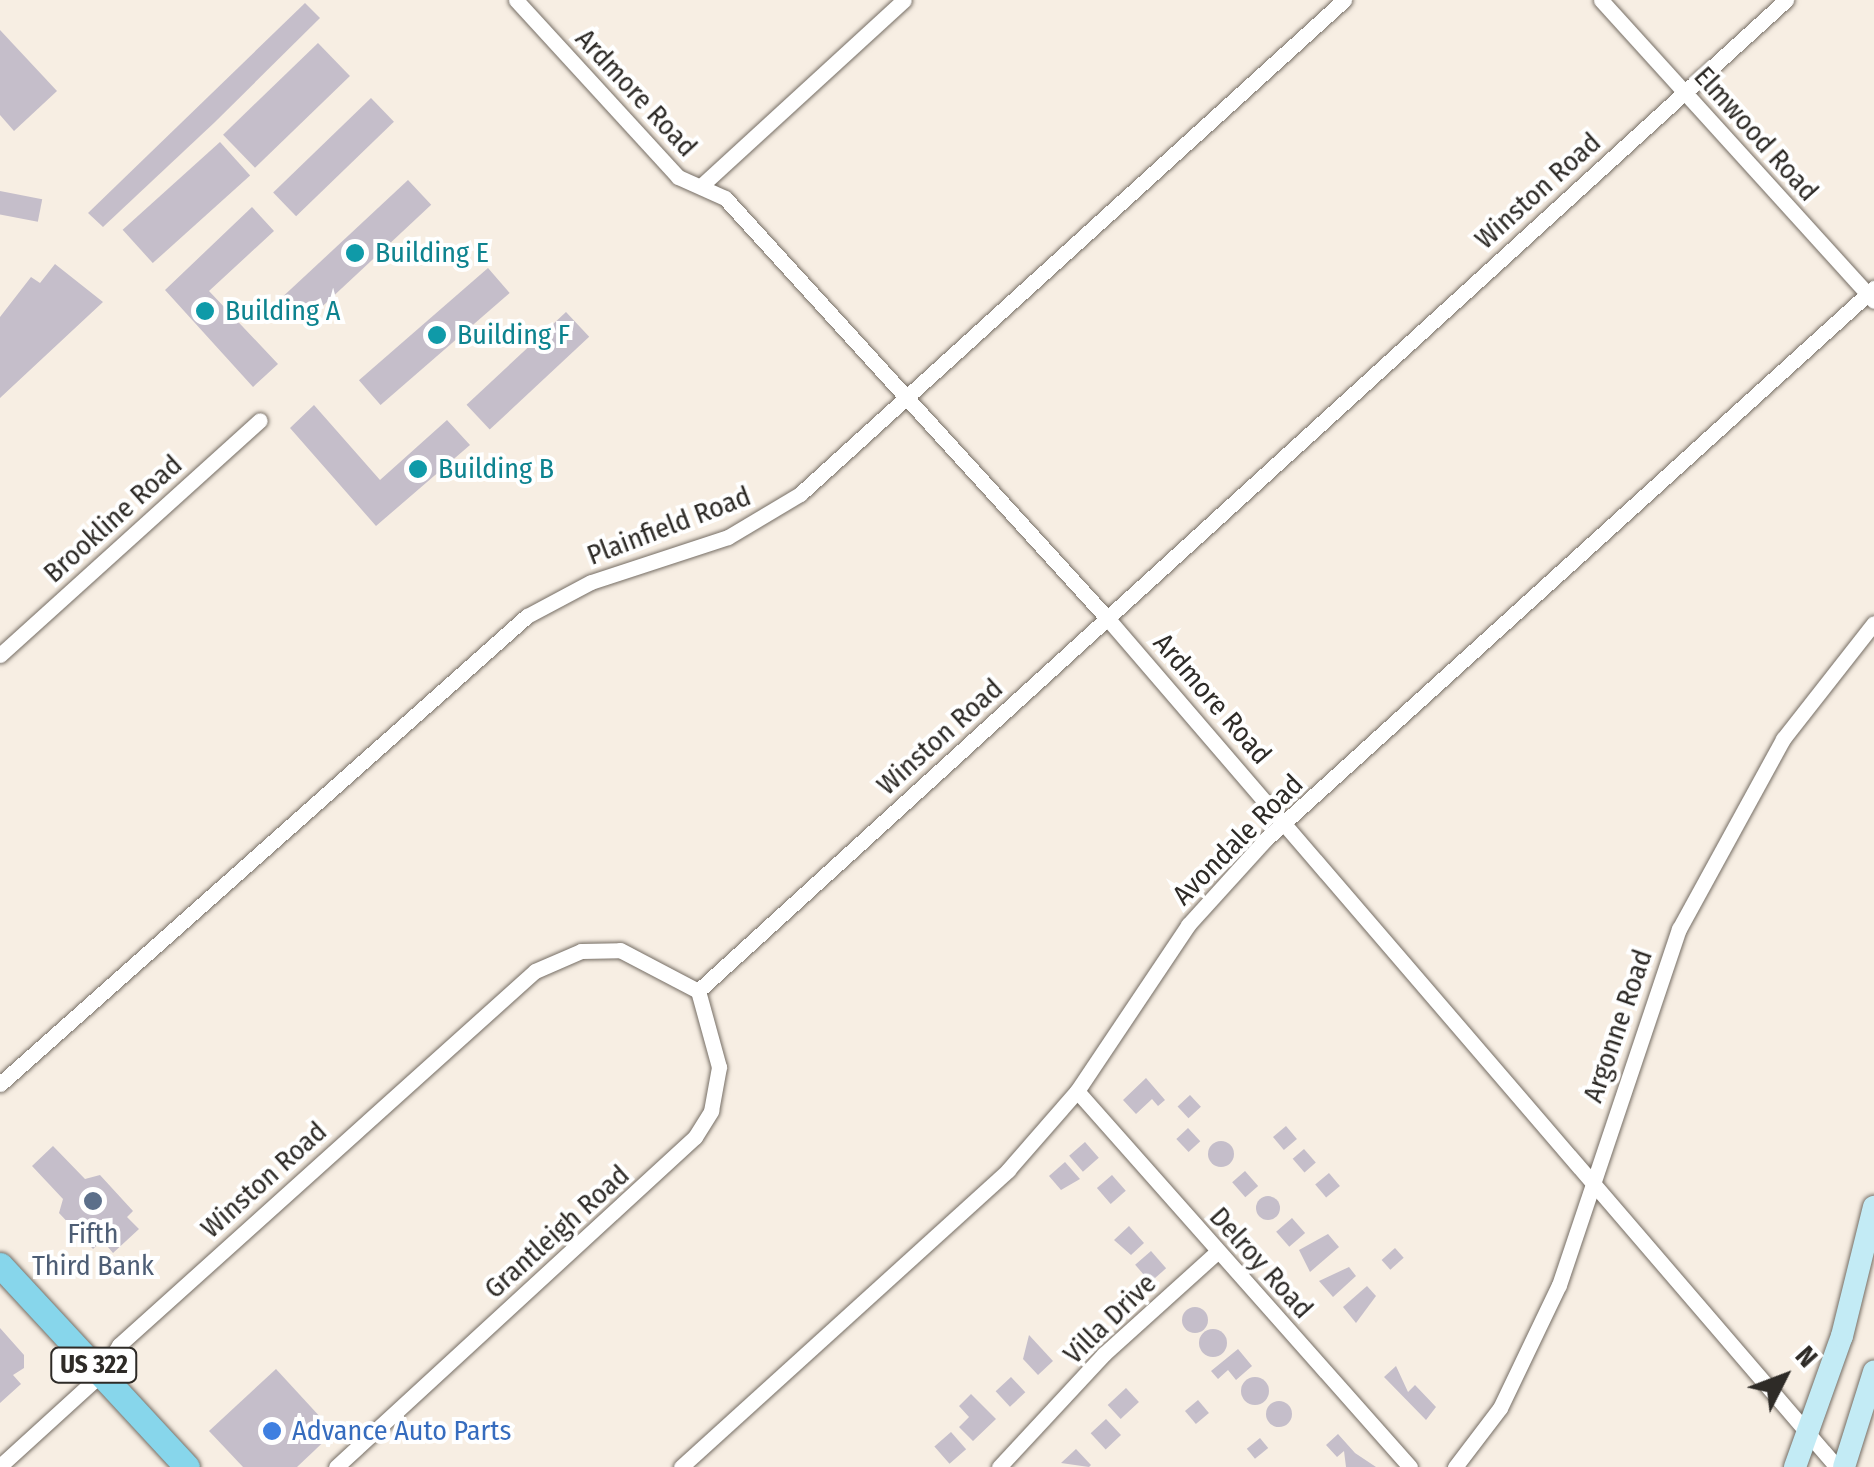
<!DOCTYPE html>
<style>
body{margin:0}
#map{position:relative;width:1874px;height:1467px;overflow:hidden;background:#f7eee3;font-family:"Fira Sans Condensed",sans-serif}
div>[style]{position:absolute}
.building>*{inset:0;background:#c5beca;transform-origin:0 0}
.round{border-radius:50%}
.roads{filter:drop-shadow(0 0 2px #756d64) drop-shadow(0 0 2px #756d64)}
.street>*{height:15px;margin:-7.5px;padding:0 7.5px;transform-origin:7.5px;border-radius:7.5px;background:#fff}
.secondary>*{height:22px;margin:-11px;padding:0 11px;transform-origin:11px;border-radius:11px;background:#c3ebf5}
.primary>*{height:25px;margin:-12.5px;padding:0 12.5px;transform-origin:12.5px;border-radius:12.5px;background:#87d6eb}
.dots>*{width:28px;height:28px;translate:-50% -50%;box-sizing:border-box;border:5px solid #fff;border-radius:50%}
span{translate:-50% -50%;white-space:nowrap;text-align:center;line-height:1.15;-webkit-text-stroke:8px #fff;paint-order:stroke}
.shield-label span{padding:2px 8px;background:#fff;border:2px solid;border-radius:8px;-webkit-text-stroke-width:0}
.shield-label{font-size:25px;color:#2e2b27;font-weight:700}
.street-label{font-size:28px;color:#2e2b27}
.culture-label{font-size:28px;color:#0d838f}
.left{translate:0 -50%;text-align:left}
.service-label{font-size:28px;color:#4e5e75}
.shop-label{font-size:28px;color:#366cbe}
.north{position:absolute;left:1734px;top:1327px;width:100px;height:100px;-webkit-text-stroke:8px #fff;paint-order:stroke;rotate:48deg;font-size:28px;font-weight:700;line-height:40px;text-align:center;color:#2e2b27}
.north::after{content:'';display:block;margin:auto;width:35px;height:45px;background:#2e2b27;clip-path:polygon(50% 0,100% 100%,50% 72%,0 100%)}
</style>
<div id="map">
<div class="building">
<div style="clip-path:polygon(305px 3px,320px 18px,215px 122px,103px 227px,88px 213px)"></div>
<div style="clip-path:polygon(0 30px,57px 91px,14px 131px,0 115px)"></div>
<div style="left:318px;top:43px;width:46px;height:132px;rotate:46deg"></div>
<div style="left:371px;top:98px;width:33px;height:136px;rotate:46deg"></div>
<div style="left:220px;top:142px;width:45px;height:131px;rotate:48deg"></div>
<div style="left:408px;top:180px;width:34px;height:171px;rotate:47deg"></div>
<div style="left:0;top:191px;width:43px;height:23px;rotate:11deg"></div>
<div style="clip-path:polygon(252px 207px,274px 231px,209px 291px,278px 364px,253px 387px,165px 290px)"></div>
<div style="clip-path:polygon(55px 264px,103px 302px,0 398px,0 317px,31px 277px,40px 283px)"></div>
<div style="left:488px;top:268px;width:33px;height:171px;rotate:49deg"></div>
<div style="left:566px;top:312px;width:34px;height:136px;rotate:47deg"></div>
<div style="clip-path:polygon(314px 405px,380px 480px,447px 420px,470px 445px,376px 526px,290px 428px)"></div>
<div style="clip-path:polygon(1146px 1078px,1165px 1100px,1158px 1106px,1152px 1099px,1136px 1114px,1123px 1100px)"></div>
<div style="left:1190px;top:1095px;width:16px;height:17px;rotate:47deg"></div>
<div style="left:1286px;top:1126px;width:17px;height:17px;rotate:50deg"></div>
<div style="left:1188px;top:1128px;width:18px;height:16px;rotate:47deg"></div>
<div class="round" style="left:1208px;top:1141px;width:26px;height:26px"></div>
<div style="left:1085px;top:1142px;width:21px;height:21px;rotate:49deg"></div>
<div style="clip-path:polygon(53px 1146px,85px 1179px,100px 1175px,133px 1211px,127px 1217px,139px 1229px,113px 1253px,102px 1240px,93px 1249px,59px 1213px,63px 1199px,32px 1166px)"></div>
<div style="left:1304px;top:1149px;width:18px;height:15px;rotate:49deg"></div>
<div style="clip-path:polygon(1065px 1162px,1080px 1179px,1061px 1190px,1049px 1176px)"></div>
<div style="left:1245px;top:1171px;width:20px;height:17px;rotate:49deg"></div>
<div style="left:1329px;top:1173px;width:17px;height:18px;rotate:50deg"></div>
<div style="left:1112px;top:1175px;width:21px;height:20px;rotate:49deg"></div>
<div class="round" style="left:1256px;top:1196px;width:24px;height:24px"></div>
<div style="left:1292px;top:1218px;width:20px;height:21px;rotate:49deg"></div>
<div style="clip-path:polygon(1129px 1226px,1144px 1243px,1131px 1255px,1114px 1240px)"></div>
<div style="clip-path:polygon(1328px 1234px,1339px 1247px,1310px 1272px,1299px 1250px)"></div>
<div style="left:1395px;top:1248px;width:13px;height:18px;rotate:48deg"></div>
<div style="left:1151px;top:1251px;width:23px;height:21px;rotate:49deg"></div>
<div style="clip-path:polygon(1349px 1267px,1356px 1276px,1333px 1297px,1319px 1281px)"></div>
<div style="clip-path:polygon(1367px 1286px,1376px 1296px,1356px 1323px,1343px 1307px)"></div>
<div class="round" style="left:1182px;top:1307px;width:26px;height:26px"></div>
<div style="clip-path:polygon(0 1328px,24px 1355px,24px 1368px,13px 1375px,21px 1384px,0 1403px)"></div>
<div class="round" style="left:1199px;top:1329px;width:28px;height:28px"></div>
<div style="clip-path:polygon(1029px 1335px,1053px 1361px,1038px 1375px,1023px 1359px)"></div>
<div style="clip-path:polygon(1238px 1349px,1252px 1366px,1236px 1380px,1228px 1370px,1218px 1379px,1211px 1371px)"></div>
<div style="clip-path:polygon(1396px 1366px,1408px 1392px,1415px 1385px,1436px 1407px,1426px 1420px,1384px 1377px)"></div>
<div style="clip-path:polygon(276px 1369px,334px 1432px,297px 1467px,243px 1467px,209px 1431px)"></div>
<div style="left:1011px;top:1377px;width:21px;height:21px;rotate:47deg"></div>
<div class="round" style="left:1241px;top:1377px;width:28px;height:28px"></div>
<div style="left:1126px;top:1388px;width:19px;height:25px;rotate:47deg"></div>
<div style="clip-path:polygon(971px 1394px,996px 1419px,973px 1441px,959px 1427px,969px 1417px,959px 1406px)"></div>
<div style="left:1198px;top:1400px;width:17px;height:17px;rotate:50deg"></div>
<div class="round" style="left:1266px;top:1401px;width:26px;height:26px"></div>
<div style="left:1106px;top:1419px;width:22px;height:21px;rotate:47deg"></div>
<div style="left:951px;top:1432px;width:23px;height:22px;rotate:49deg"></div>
<div style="clip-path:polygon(1338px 1434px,1355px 1453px,1376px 1467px,1346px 1467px,1344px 1451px,1337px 1457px,1326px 1445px)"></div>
<div style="left:1260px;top:1438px;width:13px;height:17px;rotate:51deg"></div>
<div style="clip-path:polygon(1076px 1449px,1091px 1465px,1089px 1467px,1061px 1463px)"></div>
</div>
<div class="roads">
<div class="street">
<div style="left:516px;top:0;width:240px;rotate:47.5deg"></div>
<div style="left:678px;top:177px;width:51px;rotate:24.1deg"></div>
<div style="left:725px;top:198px;width:569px;rotate:47.71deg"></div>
<div style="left:1108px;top:619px;width:1118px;rotate:49.32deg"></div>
<div style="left:1601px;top:0;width:406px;rotate:47.8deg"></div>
<div style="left:701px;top:186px;width:275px;rotate:-42.5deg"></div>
<div style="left:0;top:655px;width:350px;rotate:-42.1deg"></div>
<div style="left:0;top:1084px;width:705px;rotate:-41.61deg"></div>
<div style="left:527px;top:616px;width:72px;rotate:-28deg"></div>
<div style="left:591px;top:582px;width:144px;rotate:-18.2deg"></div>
<div style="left:728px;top:537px;width:84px;rotate:-30.8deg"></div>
<div style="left:800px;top:494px;width:735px;rotate:-42.24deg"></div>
<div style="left:1077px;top:1091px;width:502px;rotate:48.47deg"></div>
<div style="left:0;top:1466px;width:137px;rotate:-42.3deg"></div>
<div style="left:101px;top:1374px;width:34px;rotate:-58deg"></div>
<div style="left:119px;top:1345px;width:559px;rotate:-41.96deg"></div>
<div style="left:535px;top:971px;width:50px;rotate:-23.5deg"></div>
<div style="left:581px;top:951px;width:39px;rotate:-1deg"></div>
<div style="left:620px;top:950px;width:88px;rotate:27.7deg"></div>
<div style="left:698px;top:991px;width:1472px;rotate:-42.33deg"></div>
<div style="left:336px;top:1467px;width:488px;rotate:-42.6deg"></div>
<div style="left:695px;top:1137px;width:31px;rotate:-58deg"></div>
<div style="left:711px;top:1111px;width:45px;rotate:-79.7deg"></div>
<div style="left:719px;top:1067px;width:79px;rotate:-105.4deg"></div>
<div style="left:681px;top:1467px;width:442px;rotate:-42.2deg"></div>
<div style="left:1008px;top:1170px;width:105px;rotate:-48.9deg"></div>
<div style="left:1077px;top:1091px;width:200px;rotate:-56.2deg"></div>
<div style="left:1188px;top:925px;width:116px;rotate:-47.8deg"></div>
<div style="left:1266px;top:839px;width:821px;rotate:-42.18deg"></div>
<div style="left:999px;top:1467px;width:154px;rotate:-47.1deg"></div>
<div style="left:1104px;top:1354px;width:152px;rotate:-42.1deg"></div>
<div style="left:1455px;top:1467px;width:74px;rotate:-52.7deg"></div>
<div style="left:1500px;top:1408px;width:136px;rotate:-64.4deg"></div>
<div style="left:1559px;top:1285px;width:376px;rotate:-71.4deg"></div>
<div style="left:1679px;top:929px;width:217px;rotate:-61.3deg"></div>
<div style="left:1783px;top:739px;width:147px;rotate:-51.9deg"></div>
</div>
<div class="secondary">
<div style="left:1795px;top:1467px;width:139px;rotate:-70.3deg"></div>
<div style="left:1842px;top:1336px;width:133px;rotate:-76.1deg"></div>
<div style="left:1844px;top:1467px;width:100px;rotate:-72.5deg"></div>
</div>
<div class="primary">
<div style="left:0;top:1265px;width:275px;rotate:47.2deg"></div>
</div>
</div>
<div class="dots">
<div style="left:355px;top:253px;background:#0f9aa8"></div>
<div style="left:205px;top:311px;background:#0f9aa8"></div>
<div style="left:437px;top:335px;background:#0f9aa8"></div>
<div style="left:418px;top:469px;background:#0f9aa8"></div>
<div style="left:93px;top:1201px;background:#5c6f8a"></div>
<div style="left:272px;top:1431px;background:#3f7fe0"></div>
</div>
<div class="shield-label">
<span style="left:94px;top:1365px">US 322</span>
</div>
<div class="street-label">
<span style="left:636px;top:93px;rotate:47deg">Ardmore Road</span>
<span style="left:1756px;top:134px;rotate:48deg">Elmwood Road</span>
<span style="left:1538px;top:191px;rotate:-42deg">Winston Road</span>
<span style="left:113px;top:519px;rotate:-42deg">Brookline Road</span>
<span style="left:669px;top:526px;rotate:-21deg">Plainfield Road</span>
<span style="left:1212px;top:699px;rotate:49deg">Ardmore Road</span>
<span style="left:940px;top:737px;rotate:-42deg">Winston Road</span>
<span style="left:1238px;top:840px;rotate:-45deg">Avondale Road</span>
<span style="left:1618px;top:1026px;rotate:-71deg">Argonne Road</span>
<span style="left:264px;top:1180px;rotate:-42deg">Winston Road</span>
<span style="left:557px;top:1232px;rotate:-42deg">Grantleigh Road</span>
<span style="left:1261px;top:1263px;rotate:48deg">Delroy Road</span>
<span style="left:1110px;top:1319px;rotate:-44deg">Villa Drive</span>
</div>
<div class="culture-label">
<span class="left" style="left:375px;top:253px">Building E</span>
<span class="left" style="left:225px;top:311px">Building A</span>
<span class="left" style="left:457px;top:335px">Building F</span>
<span class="left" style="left:438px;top:469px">Building B</span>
</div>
<div class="service-label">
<span style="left:93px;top:1250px">Fifth<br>Third Bank</span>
</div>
<div class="shop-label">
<span class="left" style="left:292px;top:1431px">Advance Auto Parts</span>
</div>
<div class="north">N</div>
</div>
